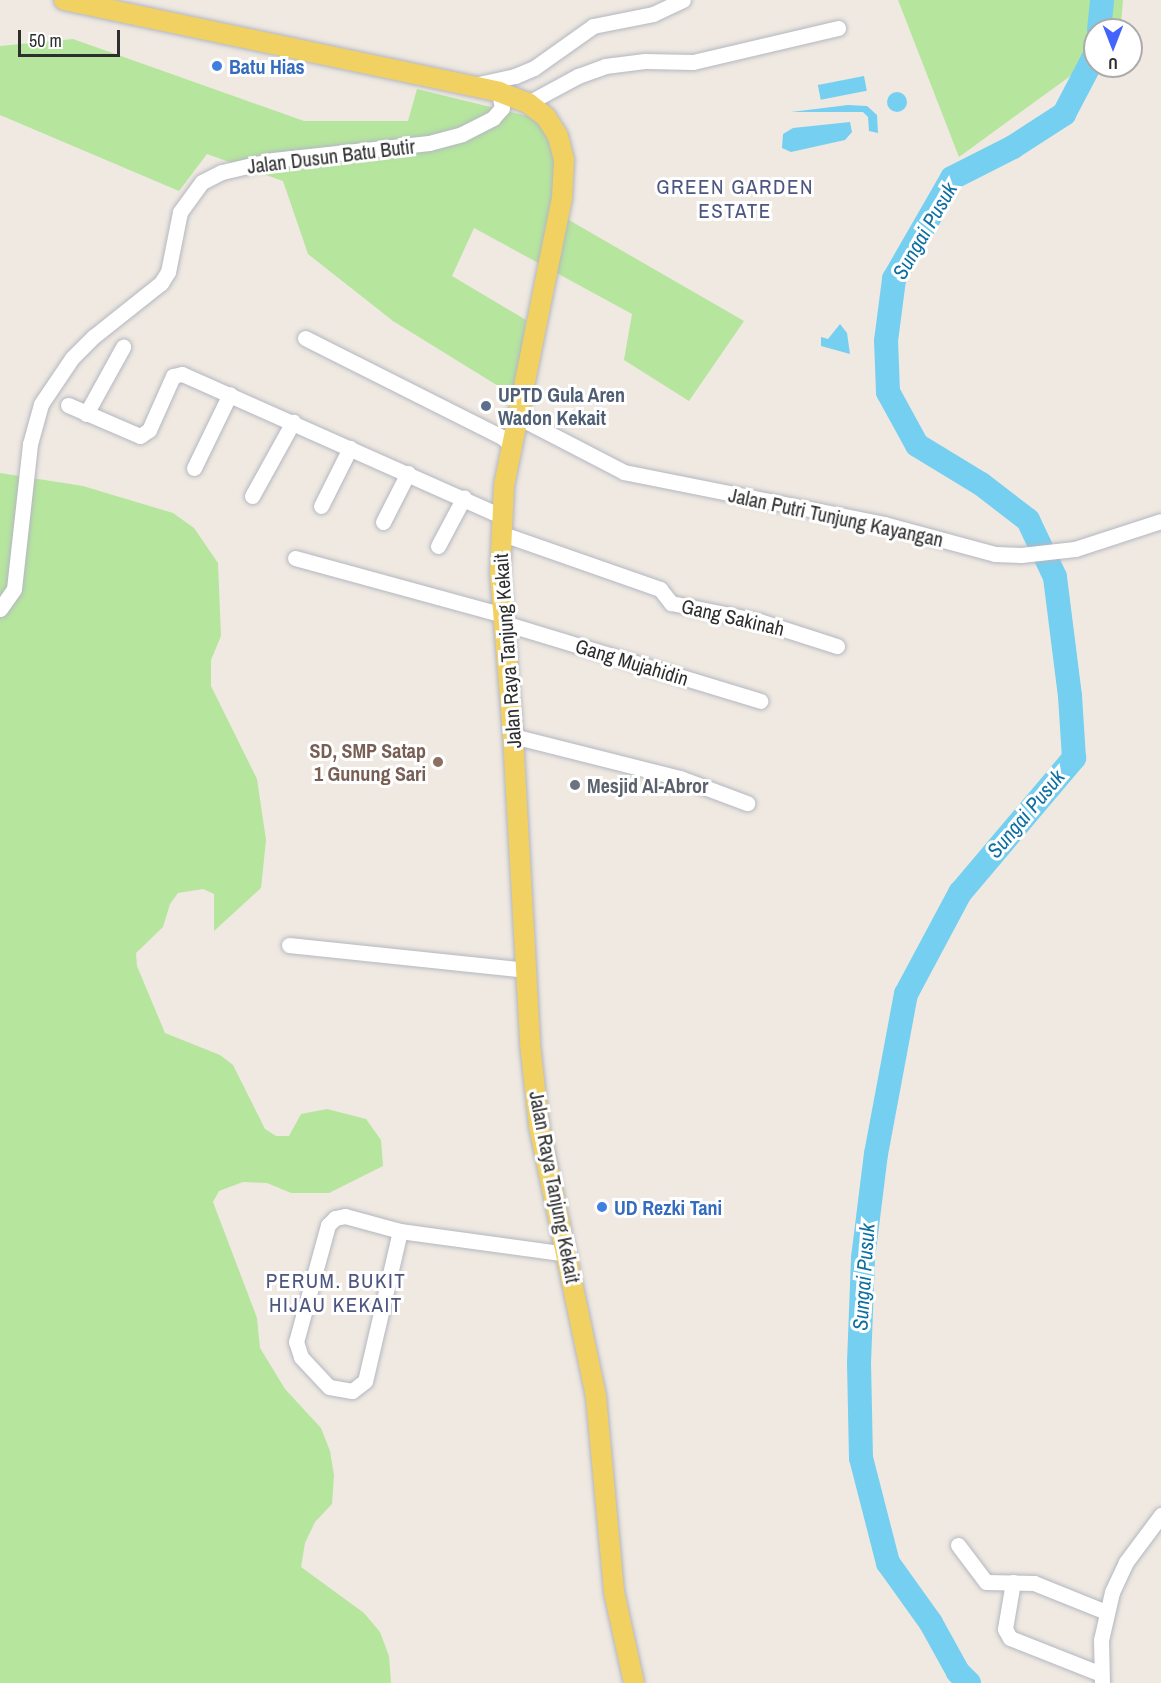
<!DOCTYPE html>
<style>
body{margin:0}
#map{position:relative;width:1161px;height:1683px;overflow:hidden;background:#efe9e1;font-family:"Archivo Narrow",sans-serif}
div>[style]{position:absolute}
.green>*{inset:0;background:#b6e59e}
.water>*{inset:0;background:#75cff0;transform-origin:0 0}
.round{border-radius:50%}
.river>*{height:24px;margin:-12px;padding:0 12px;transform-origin:12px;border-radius:12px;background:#75cff0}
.roads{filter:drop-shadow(0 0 2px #b4b7c1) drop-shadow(0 0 2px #b4b7c1)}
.minor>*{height:15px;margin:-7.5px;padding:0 7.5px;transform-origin:7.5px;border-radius:7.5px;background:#fff}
.major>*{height:20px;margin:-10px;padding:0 10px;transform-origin:10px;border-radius:10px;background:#f2d163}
.dots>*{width:16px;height:16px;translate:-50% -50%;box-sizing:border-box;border:3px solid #fff;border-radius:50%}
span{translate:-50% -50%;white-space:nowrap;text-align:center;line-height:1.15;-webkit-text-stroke:6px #fff;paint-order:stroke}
.shop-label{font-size:20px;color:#366cbe;font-weight:700}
.left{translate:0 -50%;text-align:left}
.street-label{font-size:20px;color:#2e2e2e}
.service-label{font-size:20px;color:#4e5e75;font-weight:700}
.education-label{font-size:20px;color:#785e54;font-weight:700}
.right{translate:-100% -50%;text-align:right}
.worship-label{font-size:20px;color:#5b616d;font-weight:700}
.neighbourhood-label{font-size:21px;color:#4d5680;letter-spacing:1.5px}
.water-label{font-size:21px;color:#0d6fa3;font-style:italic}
.north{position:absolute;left:1083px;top:18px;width:60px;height:60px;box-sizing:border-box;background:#fff;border:2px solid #ababab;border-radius:50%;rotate:180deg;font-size:16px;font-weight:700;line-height:24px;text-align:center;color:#2e2e2e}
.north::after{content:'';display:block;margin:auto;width:21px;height:27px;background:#4264fb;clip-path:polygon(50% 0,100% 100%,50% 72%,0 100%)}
.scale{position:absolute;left:18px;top:30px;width:102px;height:27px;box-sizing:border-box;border:3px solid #2e2e2e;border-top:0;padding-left:8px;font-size:18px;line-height:21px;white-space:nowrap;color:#2e2e2e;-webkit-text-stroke:4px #fff;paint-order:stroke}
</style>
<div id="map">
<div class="green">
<div style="clip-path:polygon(898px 0,1123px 0,1121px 23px,1114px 30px,1095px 30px,1095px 50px,1069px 77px,959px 157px)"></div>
<div style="clip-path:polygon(73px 39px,304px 121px,408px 121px,417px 89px,540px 119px,562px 174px,555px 212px,744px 321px,689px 401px,624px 360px,632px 314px,474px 228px,452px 276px,526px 320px,516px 397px,393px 321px,308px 254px,283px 181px,207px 154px,179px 191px,0 115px,0 46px)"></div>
<div style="clip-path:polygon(0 473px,83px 486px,173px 513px,194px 528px,218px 563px,221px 636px,211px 660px,211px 686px,257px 779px,266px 840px,261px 888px,214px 931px,214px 894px,203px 889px,178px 893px,170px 904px,163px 927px,136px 953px,137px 966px,165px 1033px,220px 1055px,233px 1065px,265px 1129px,276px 1136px,289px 1136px,301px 1114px,327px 1109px,366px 1119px,381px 1140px,383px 1166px,329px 1193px,291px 1193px,267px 1183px,243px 1182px,219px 1191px,213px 1202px,257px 1318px,260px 1348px,285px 1389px,321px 1428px,330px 1451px,334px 1475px,332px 1504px,315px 1522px,305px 1543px,301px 1567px,364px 1613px,380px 1632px,389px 1656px,391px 1683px,0 1683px)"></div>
</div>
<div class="water">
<div style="left:864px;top:76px;width:15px;height:47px;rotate:79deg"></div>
<div class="round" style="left:887px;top:92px;width:20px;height:20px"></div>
<div style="clip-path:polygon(848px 105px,867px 106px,877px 115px,878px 133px,869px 131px,868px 117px,863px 112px,791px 112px)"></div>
<div style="clip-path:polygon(850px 122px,852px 132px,845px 140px,791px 152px,782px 148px,783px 134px,793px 128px)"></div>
<div style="clip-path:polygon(840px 324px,847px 333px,850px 354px,821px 346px,821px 337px,828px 339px)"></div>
</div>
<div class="river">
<div style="left:1099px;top:30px;width:30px;rotate:-84deg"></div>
<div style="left:969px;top:1683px;width:16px;rotate:-135deg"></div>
<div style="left:958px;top:1672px;width:56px;rotate:-118.9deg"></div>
<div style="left:931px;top:1623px;width:74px;rotate:-125.6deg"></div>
<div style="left:888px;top:1563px;width:108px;rotate:-104.4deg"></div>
<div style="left:861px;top:1458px;width:95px;rotate:-91.2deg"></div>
<div style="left:859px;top:1363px;width:105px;rotate:-87.8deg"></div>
<div style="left:863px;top:1258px;width:105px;rotate:-82.9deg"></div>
<div style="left:876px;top:1154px;width:163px;rotate:-79.4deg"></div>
<div style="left:906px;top:994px;width:115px;rotate:-61.9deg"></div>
<div style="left:960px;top:893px;width:177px;rotate:-49.8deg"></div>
<div style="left:1074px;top:758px;width:62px;rotate:-93.7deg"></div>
<div style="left:1070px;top:696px;width:120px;rotate:-97.2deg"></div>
<div style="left:1055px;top:577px;width:63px;rotate:-115.3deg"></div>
<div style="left:1028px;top:520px;width:59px;rotate:-142.5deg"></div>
<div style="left:981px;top:484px;width:75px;rotate:-148.6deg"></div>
<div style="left:917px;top:445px;width:60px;rotate:-118.7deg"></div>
<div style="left:888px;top:392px;width:51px;rotate:-92.2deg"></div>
<div style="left:886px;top:341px;width:63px;rotate:-82.6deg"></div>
<div style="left:894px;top:279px;width:116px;rotate:-60.1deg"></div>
<div style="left:952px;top:178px;width:68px;rotate:-26.9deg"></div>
<div style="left:1013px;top:147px;width:61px;rotate:-32.9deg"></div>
<div style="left:1064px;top:114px;width:67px;rotate:-62.3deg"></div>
</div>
<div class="roads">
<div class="minor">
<div style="left:474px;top:85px;width:42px;rotate:-12.4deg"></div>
<div style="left:515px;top:76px;width:21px;rotate:-23deg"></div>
<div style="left:534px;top:68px;width:72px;rotate:-35.4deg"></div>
<div style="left:593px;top:26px;width:61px;rotate:-11.3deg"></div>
<div style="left:653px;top:14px;width:33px;rotate:-25deg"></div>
<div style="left:528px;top:103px;width:57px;rotate:-28.4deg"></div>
<div style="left:578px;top:76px;width:29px;rotate:-20deg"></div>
<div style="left:605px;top:66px;width:40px;rotate:-7.1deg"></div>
<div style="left:645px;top:61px;width:48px;rotate:1.2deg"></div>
<div style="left:693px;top:62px;width:149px;rotate:-13.2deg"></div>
<div style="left:305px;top:338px;width:220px;rotate:26.7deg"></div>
<div style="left:502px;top:437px;width:13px;rotate:42deg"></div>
<div style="left:68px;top:405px;width:78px;rotate:23.3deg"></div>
<div style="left:140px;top:436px;width:11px;rotate:-34deg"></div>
<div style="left:149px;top:430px;width:59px;rotate:-66deg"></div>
<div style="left:173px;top:376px;width:9px;rotate:-13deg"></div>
<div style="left:182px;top:374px;width:349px;rotate:24deg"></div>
<div style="left:86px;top:414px;width:77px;rotate:-61.1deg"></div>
<div style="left:520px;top:418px;width:117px;rotate:27.4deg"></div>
<div style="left:624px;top:472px;width:265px;rotate:11.3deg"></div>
<div style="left:884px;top:524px;width:115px;rotate:15.1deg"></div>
<div style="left:995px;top:554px;width:26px;rotate:2deg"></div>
<div style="left:1021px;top:555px;width:54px;rotate:-6.3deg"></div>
<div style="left:1075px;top:549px;width:90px;rotate:-18deg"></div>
<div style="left:194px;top:468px;width:82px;rotate:-64.1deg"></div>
<div style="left:252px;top:496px;width:85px;rotate:-61deg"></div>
<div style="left:321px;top:506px;width:65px;rotate:-63.4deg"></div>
<div style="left:383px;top:522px;width:55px;rotate:-63deg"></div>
<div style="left:500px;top:533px;width:170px;rotate:19.3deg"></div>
<div style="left:660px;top:589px;width:18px;rotate:52deg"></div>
<div style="left:671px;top:603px;width:90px;rotate:11.6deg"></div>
<div style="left:759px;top:621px;width:82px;rotate:17.8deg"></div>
<div style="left:438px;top:546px;width:55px;rotate:-62deg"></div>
<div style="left:295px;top:558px;width:216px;rotate:15.3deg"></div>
<div style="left:0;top:609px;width:24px;rotate:-55deg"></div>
<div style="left:14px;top:589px;width:146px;rotate:-83.7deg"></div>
<div style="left:30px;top:444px;width:41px;rotate:-74.6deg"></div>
<div style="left:41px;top:404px;width:55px;rotate:-56deg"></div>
<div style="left:72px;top:358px;width:30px;rotate:-45deg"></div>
<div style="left:93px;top:337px;width:87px;rotate:-38.5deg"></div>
<div style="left:161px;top:283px;width:13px;rotate:-58deg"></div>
<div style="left:168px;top:272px;width:61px;rotate:-78.7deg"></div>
<div style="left:180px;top:212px;width:37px;rotate:-54deg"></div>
<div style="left:202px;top:182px;width:22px;rotate:-27deg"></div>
<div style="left:222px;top:172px;width:52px;rotate:-13.2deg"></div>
<div style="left:273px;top:160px;width:157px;rotate:-6.2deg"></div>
<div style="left:429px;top:143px;width:34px;rotate:-15deg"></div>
<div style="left:462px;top:134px;width:35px;rotate:-27deg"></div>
<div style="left:493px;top:118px;width:13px;rotate:-48deg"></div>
<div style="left:502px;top:108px;width:16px;rotate:-101deg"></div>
<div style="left:504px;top:623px;width:268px;rotate:16.9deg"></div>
<div style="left:513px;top:736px;width:172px;rotate:14.1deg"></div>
<div style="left:680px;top:778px;width:72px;rotate:20.5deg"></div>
<div style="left:289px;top:945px;width:237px;rotate:6deg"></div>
<div style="left:400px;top:1231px;width:154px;rotate:103.1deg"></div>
<div style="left:365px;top:1381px;width:16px;rotate:142deg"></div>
<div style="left:352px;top:1391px;width:23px;rotate:-170deg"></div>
<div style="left:329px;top:1387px;width:41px;rotate:-133deg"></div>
<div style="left:301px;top:1357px;width:16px;rotate:-108deg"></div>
<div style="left:296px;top:1342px;width:121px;rotate:-74.7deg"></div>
<div style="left:328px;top:1225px;width:10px;rotate:-45deg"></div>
<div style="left:335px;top:1218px;width:10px;rotate:-11deg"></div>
<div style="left:345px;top:1216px;width:57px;rotate:15.3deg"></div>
<div style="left:400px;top:1231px;width:170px;rotate:7.8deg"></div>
<div style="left:958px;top:1545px;width:46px;rotate:52.9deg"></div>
<div style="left:986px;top:1582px;width:48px;rotate:1.2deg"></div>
<div style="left:1034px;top:1583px;width:78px;rotate:21.9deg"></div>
<div style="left:1013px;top:1582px;width:48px;rotate:99.7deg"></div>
<div style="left:1005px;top:1629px;width:10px;rotate:61deg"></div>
<div style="left:1010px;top:1638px;width:98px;rotate:21.6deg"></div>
<div style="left:1102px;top:1683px;width:43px;rotate:-91.3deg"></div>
<div style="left:1101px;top:1640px;width:49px;rotate:-77.1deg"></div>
<div style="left:1112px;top:1592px;width:33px;rotate:-65deg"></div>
<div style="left:1126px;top:1562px;width:59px;rotate:-53.3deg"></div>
</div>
<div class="major">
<div style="left:64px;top:0;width:445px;rotate:11.9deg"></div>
<div style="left:499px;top:92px;width:31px;rotate:21deg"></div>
<div style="left:528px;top:103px;width:23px;rotate:38deg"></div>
<div style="left:546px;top:117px;width:22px;rotate:58deg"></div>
<div style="left:558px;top:136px;width:25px;rotate:76deg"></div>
<div style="left:564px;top:160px;width:38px;rotate:93deg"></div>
<div style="left:562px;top:198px;width:294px;rotate:101.4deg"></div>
<div style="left:504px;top:486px;width:87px;rotate:92.6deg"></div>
<div style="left:500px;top:573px;width:164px;rotate:85.4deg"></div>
<div style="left:513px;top:736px;width:308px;rotate:86.8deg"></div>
<div style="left:530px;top:1044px;width:82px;rotate:83.7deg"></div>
<div style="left:539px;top:1126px;width:277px;rotate:78.1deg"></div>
<div style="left:596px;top:1397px;width:196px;rotate:84.7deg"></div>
<div style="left:614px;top:1592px;width:93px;rotate:77.6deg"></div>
</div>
</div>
<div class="dots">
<div style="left:217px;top:66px;background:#3f7fe0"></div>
<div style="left:486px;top:406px;background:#5c6f8a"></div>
<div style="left:438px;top:762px;background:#8d6e63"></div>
<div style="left:575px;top:785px;background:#6b7280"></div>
<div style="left:602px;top:1207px;background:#3f7fe0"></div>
</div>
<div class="shop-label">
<span class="left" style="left:229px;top:66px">Batu Hias</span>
<span class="left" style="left:614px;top:1207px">UD Rezki Tani</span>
</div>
<div class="street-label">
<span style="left:331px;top:156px;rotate:-7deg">Jalan Dusun Batu Butir</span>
<span style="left:836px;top:517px;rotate:12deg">Jalan Putri Tunjung Kayangan</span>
<span style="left:733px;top:617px;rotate:13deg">Gang Sakinah</span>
<span style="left:507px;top:651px;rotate:-94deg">Jalan Raya Tanjung Kekait</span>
<span style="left:632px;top:662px;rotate:17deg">Gang Mujahidin</span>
<span style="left:555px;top:1187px;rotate:79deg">Jalan Raya Tanjung Kekait</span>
</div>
<div class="service-label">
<span class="left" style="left:498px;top:406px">UPTD Gula Aren<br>Wadon Kekait</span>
</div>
<div class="education-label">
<span class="right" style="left:426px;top:762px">SD, SMP Satap<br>1 Gunung Sari</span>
</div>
<div class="worship-label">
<span class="left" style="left:587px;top:785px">Mesjid Al-Abror</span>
</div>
<div class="neighbourhood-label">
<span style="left:735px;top:199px">GREEN GARDEN<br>ESTATE</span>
<span style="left:336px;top:1293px">PERUM. BUKIT<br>HIJAU KEKAIT</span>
</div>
<div class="water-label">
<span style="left:925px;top:231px;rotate:-60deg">Sungai Pusuk</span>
<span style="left:1026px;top:814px;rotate:-50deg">Sungai Pusuk</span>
<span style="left:864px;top:1277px;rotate:-86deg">Sungai Pusuk</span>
</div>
<div class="north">U</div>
<div class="scale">50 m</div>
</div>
